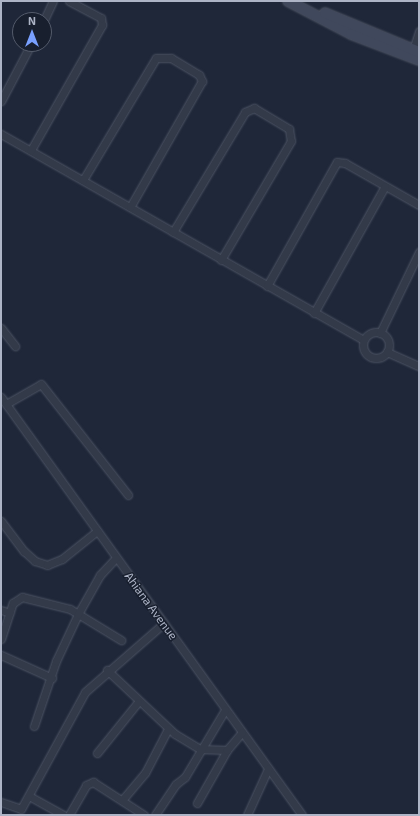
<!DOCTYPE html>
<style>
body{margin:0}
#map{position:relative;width:420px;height:816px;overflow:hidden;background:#1f2739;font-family:"Exo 2",sans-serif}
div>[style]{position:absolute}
.roads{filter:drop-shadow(0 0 1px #4d5464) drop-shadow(0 0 1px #4d5464)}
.street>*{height:7px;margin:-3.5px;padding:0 3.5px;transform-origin:3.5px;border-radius:3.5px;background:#333a49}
.street>.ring{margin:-3.5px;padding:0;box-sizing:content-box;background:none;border:7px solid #333a49;border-radius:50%}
.secondary>*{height:10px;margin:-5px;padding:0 5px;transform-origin:5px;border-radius:5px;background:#40485c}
span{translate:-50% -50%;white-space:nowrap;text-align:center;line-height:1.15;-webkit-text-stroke:3px #181f2e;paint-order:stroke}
.street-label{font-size:12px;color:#adb4c6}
.frame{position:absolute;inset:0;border:2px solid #adb4c6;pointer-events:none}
.north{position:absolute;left:12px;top:12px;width:40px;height:40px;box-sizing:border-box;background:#181f2e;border:1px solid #545b6b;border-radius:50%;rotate:0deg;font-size:11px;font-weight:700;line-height:16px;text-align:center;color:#adb4c6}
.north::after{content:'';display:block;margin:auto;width:14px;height:18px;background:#79a0fe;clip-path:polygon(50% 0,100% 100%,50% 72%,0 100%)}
</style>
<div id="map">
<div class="roads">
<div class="street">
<div style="left:44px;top:20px;width:21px;rotate:-65deg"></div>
<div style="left:412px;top:53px;width:23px;rotate:-72deg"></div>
<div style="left:1px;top:101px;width:64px;rotate:-62.2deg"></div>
<div style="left:1px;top:134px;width:417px;rotate:29.6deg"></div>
<div style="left:31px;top:150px;width:144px;rotate:-60.4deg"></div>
<div style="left:102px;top:25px;width:7px;rotate:-98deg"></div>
<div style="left:101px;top:18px;width:36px;rotate:-152deg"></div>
<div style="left:83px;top:180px;width:142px;rotate:-59.1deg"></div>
<div style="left:156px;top:58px;width:15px"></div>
<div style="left:171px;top:58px;width:33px;rotate:31deg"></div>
<div style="left:199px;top:75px;width:7px;rotate:63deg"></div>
<div style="left:202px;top:81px;width:145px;rotate:119.7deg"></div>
<div style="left:173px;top:232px;width:140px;rotate:-59deg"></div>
<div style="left:245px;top:112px;width:10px;rotate:-24deg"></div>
<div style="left:254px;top:108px;width:41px;rotate:31deg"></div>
<div style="left:289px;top:129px;width:12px;rotate:81deg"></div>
<div style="left:291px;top:141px;width:138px;rotate:120.5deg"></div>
<div style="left:267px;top:286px;width:142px;rotate:-60.6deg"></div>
<div style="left:337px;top:162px;width:8px;rotate:7deg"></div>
<div style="left:345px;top:163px;width:85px;rotate:29.6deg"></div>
<div style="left:314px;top:313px;width:145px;rotate:-60.8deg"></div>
<div style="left:1px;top:328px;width:23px;rotate:52deg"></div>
<div class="ring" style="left:363px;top:332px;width:19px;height:19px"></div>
<div style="left:380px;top:333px;width:90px;rotate:-64.3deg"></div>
<div style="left:387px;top:352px;width:35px;rotate:24deg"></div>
<div style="left:1px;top:397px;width:515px;rotate:54.24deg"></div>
<div style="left:6px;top:404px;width:40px;rotate:-29.7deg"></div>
<div style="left:41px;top:384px;width:141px;rotate:51.9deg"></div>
<div style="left:1px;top:521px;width:38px;rotate:53deg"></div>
<div style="left:24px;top:551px;width:15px;rotate:42deg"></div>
<div style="left:35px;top:561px;width:13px;rotate:18deg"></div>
<div style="left:47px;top:565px;width:16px;rotate:-22deg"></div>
<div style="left:62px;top:559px;width:45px;rotate:-38.7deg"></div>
<div style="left:1px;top:610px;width:9px;rotate:18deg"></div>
<div style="left:1px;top:639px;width:38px;rotate:-72deg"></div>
<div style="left:13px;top:603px;width:11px;rotate:-34deg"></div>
<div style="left:22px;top:597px;width:49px;rotate:14deg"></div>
<div style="left:70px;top:609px;width:60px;rotate:31.3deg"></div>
<div style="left:1px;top:655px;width:56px;rotate:24.3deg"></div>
<div style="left:107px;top:670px;width:93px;rotate:43.3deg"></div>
<div style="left:175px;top:734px;width:29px;rotate:31deg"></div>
<div style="left:200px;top:749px;width:27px;rotate:2deg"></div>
<div style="left:34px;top:726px;width:69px;rotate:-71.3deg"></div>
<div style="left:56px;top:661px;width:52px;rotate:-64.9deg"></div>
<div style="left:78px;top:614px;width:45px;rotate:-60.6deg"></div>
<div style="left:100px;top:575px;width:23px;rotate:-47deg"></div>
<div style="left:97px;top:753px;width:65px;rotate:-51.2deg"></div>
<div style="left:29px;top:796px;width:39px;rotate:29deg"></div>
<div style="left:123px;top:799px;width:34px;rotate:-50deg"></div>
<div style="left:145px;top:773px;width:50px;rotate:-62.4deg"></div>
<div style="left:1px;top:802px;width:21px;rotate:19deg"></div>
<div style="left:21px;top:809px;width:133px;rotate:-61.3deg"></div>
<div style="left:85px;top:692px;width:105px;rotate:-41.1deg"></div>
<div style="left:197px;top:803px;width:61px;rotate:-60.5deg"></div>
<div style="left:227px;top:750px;width:23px;rotate:-50deg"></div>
<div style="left:69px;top:815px;width:34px;rotate:-60deg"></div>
<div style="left:86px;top:785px;width:8px;rotate:-23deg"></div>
<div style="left:93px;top:782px;width:61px;rotate:32.9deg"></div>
<div style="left:155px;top:815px;width:37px;rotate:-56deg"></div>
<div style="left:176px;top:784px;width:11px;rotate:-38deg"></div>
<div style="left:185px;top:777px;width:78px;rotate:-59.2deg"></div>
<div style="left:247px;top:815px;width:51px;rotate:-65.5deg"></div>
</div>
<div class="secondary">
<div style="left:288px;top:1px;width:71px;rotate:27.6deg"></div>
<div style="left:351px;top:34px;width:73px;rotate:20.9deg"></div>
<div style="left:325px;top:13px;width:102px;rotate:22.5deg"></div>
</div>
</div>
<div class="street-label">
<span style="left:151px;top:606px;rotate:54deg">Ahiana Avenue</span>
</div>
<div class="frame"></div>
<div class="north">N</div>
</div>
